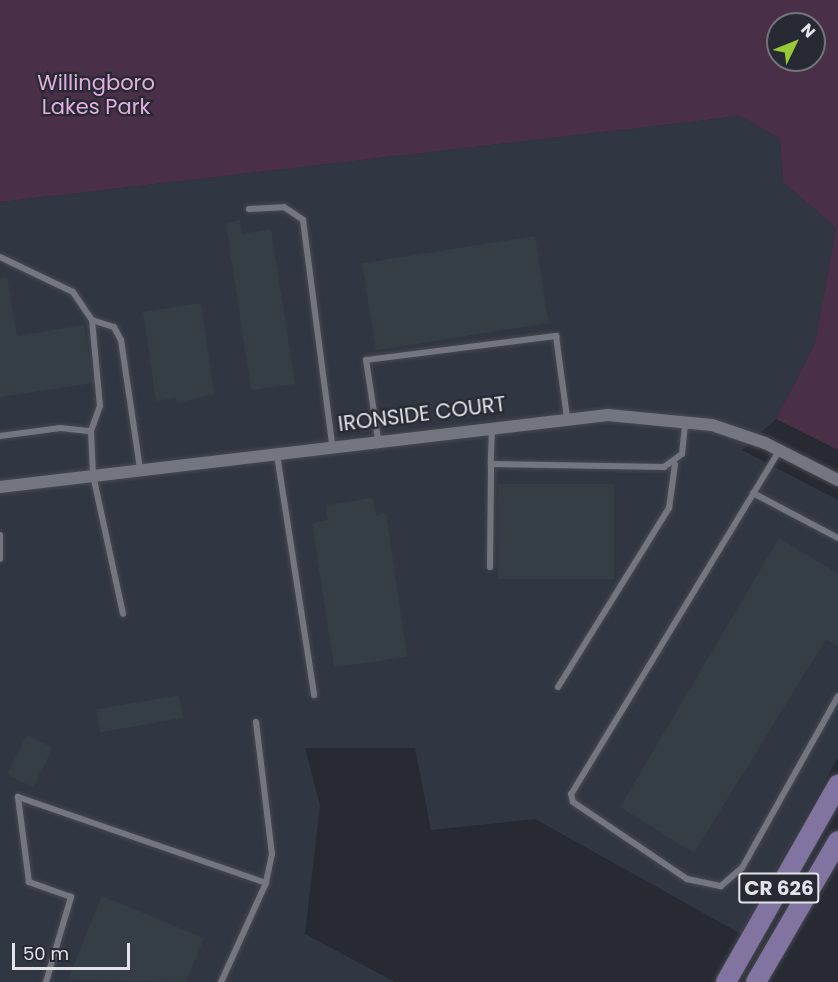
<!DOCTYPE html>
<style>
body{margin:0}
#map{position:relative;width:838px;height:982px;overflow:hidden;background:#272a33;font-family:Poppins,sans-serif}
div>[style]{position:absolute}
.built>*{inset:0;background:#313643}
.green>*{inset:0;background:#4a2f49}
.building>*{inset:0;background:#353e45;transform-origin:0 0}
.roads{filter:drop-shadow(0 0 2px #474950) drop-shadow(0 0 2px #474950)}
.lane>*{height:6px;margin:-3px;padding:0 3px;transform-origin:3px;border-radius:3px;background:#737681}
.street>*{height:12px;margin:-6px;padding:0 6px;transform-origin:6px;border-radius:6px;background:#737681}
.primary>*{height:20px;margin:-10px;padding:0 10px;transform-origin:10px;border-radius:10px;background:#8174a0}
span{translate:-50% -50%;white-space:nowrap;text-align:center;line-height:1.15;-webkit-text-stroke:4.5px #272a33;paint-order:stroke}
.shield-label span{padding:2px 4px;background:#272a33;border:2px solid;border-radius:4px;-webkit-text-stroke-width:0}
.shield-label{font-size:20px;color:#e2e4ea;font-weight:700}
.park-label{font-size:21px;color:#e5ace1}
.street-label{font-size:21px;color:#e2e4ea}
.north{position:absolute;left:766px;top:12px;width:60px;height:60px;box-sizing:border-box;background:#272a33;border:2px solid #72747c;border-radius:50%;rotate:47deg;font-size:16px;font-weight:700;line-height:24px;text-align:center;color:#e2e4ea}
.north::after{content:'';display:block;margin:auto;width:21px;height:27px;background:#99cb36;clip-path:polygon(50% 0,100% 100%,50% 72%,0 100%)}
.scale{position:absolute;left:12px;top:943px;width:118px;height:27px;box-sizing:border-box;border:3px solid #e2e4ea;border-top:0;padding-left:8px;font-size:18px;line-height:21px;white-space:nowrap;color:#e2e4ea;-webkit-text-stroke:4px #272a33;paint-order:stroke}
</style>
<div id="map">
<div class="built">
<div style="clip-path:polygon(740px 116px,780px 139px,783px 182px,836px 228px,815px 343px,776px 419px,742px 450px,838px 500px,838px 757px,741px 934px,535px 819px,431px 830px,415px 748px,305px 748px,320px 805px,305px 934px,395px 982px,0 982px,0 202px)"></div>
</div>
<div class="green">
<div style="clip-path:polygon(evenodd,0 0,838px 0,838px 450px,776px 419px,815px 343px,836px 228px,783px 182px,780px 139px,740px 116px,0 202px,0 0,778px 24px,814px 24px,814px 60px,778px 60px,778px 24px)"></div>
</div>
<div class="building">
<div style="clip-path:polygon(240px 220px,242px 234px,271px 229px,295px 384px,251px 390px,226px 223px)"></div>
<div style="left:535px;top:236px;width:88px;height:175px;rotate:81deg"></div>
<div style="clip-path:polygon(7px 277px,17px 336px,84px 325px,93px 383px,0 397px,0 278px)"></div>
<div style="clip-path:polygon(201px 303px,214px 394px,177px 403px,176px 398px,156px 401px,143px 312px)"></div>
<div style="left:498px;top:484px;width:116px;height:95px"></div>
<div style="clip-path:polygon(373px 498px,376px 515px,386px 513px,407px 657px,334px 667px,312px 523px,328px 520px,326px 505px)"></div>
<div style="clip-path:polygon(779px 538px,838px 574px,838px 646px,826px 639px,694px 853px,620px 807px)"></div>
<div style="left:179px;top:695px;width:23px;height:84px;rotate:80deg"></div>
<div style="left:27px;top:735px;width:29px;height:44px;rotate:27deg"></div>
<div style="clip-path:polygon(102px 896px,204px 938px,186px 982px,68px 979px)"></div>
</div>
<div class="roads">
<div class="lane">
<div style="left:249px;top:209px;width:35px;rotate:-3deg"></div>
<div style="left:284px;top:207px;width:23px;rotate:34deg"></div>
<div style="left:303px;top:220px;width:226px;rotate:82.6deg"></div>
<div style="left:0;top:257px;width:81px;rotate:25.6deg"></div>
<div style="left:73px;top:292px;width:34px;rotate:56deg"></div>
<div style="left:92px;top:320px;width:86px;rotate:84.7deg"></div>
<div style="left:100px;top:406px;width:27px;rotate:110deg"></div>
<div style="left:91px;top:431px;width:44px;rotate:87.4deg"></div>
<div style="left:93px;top:475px;width:142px;rotate:77.8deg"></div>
<div style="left:92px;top:320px;width:23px;rotate:18deg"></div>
<div style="left:114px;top:327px;width:15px;rotate:62deg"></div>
<div style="left:121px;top:340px;width:130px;rotate:81.6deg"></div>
<div style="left:492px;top:427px;width:37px;rotate:92deg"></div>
<div style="left:491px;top:464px;width:173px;rotate:1deg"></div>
<div style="left:664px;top:467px;width:22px;rotate:-36deg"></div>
<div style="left:682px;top:454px;width:31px;rotate:-84deg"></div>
<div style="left:0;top:436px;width:61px;rotate:-7.6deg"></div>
<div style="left:60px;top:428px;width:31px;rotate:6deg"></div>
<div style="left:378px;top:439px;width:80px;rotate:-98.6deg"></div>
<div style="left:366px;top:360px;width:192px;rotate:-7.2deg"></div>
<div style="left:556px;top:336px;width:82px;rotate:82.3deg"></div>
<div style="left:779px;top:451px;width:401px;rotate:121.2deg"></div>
<div style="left:571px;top:794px;width:8px;rotate:76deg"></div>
<div style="left:573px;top:802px;width:138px;rotate:34deg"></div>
<div style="left:687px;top:879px;width:35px;rotate:12deg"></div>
<div style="left:721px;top:886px;width:28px;rotate:-41deg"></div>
<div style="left:742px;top:868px;width:197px;rotate:-60.8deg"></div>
<div style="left:277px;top:455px;width:243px;rotate:81.2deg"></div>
<div style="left:753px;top:493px;width:96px;rotate:27.9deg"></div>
<div style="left:0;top:535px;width:24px;rotate:90deg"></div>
<div style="left:490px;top:567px;width:103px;rotate:-89.4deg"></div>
<div style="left:558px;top:687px;width:211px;rotate:-58.2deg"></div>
<div style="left:669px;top:508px;width:44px;rotate:-82.2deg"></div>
<div style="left:256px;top:722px;width:133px;rotate:83.1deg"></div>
<div style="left:272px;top:854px;width:30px;rotate:102deg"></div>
<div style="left:46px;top:982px;width:89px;rotate:-73.6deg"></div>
<div style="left:71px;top:897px;width:45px;rotate:-160.3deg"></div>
<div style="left:29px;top:882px;width:86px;rotate:-97.4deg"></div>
<div style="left:18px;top:797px;width:262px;rotate:19.1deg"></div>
<div style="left:266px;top:883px;width:109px;rotate:114.4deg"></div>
</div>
<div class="street">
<div style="left:0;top:487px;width:612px;rotate:-6.75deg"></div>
<div style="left:608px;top:415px;width:104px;rotate:5.5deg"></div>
<div style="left:712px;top:425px;width:56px;rotate:18.8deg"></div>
<div style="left:765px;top:443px;width:82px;rotate:26.9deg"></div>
</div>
<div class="primary">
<div style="left:726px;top:982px;width:227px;rotate:-60.4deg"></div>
<div style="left:756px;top:982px;width:163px;rotate:-59.8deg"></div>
</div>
</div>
<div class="shield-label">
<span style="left:779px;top:888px">CR 626</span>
</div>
<div class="park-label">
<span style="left:96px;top:95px">Willingboro<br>Lakes Park</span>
</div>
<div class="street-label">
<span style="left:422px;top:414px;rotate:-7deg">IRONSIDE COURT</span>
</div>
<div class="north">N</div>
<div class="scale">50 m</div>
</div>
